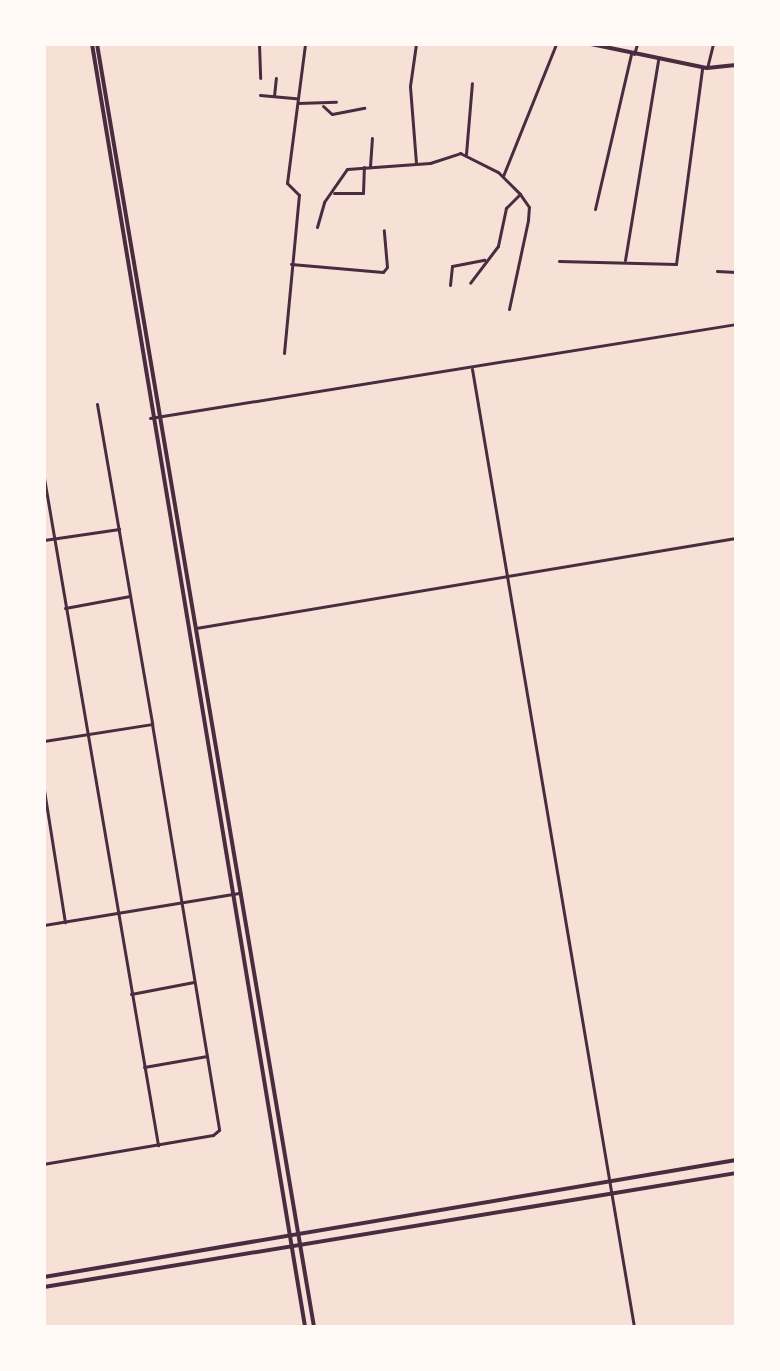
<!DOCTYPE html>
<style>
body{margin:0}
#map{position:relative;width:780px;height:1371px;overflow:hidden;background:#f7e1d7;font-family:"Roboto Condensed",sans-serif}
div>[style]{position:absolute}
.minor>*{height:3px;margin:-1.5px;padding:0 1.5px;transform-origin:1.5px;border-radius:1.5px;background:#4a2c40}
.tertiary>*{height:4px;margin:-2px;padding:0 2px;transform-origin:2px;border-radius:2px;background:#4a2c40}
span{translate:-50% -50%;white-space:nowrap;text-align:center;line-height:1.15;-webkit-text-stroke:8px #fffaf5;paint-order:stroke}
.frame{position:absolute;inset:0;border:46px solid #fffaf5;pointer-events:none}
</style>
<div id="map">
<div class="minor">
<div style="left:259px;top:44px;width:34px;rotate:88deg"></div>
<div style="left:634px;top:54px;width:10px;rotate:-73deg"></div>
<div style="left:707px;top:68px;width:25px;rotate:-76deg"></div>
<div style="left:260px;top:95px;width:36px;rotate:5deg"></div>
<div style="left:274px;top:96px;width:18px;rotate:-84deg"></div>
<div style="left:298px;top:103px;width:38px;rotate:-2deg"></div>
<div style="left:323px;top:106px;width:12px;rotate:42deg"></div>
<div style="left:332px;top:114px;width:33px;rotate:-11deg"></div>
<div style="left:466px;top:154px;width:71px;rotate:-85.2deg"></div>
<div style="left:416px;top:163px;width:77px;rotate:-94.5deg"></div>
<div style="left:410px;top:86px;width:42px;rotate:-81.9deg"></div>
<div style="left:370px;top:166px;width:28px;rotate:-86deg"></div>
<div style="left:503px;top:176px;width:142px;rotate:-68.1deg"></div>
<div style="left:334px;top:193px;width:29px"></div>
<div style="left:363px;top:193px;width:26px;rotate:-88deg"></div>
<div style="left:595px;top:209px;width:159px;rotate:-76.9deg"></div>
<div style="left:317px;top:227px;width:26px;rotate:-74deg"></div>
<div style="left:324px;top:202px;width:40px;rotate:-55.1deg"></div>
<div style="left:347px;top:169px;width:83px;rotate:-4.1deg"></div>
<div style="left:430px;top:163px;width:32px;rotate:-18deg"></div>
<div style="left:460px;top:153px;width:42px;rotate:26.6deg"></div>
<div style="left:498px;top:172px;width:31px;rotate:45deg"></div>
<div style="left:520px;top:194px;width:20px;rotate:135deg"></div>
<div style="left:506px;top:208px;width:39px;rotate:102deg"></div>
<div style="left:498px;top:246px;width:46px;rotate:127.1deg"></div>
<div style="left:625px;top:260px;width:203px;rotate:-80.6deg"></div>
<div style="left:559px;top:261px;width:117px;rotate:1.5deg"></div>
<div style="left:676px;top:264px;width:198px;rotate:-82.4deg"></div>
<div style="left:291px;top:264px;width:92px;rotate:5deg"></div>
<div style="left:383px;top:272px;width:6px;rotate:-51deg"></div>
<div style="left:387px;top:267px;width:37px;rotate:-95deg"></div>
<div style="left:717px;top:271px;width:19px;rotate:3deg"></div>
<div style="left:450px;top:285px;width:19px;rotate:-84deg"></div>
<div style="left:452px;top:266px;width:33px;rotate:-11deg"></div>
<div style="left:509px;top:309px;width:91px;rotate:-77.9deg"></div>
<div style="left:528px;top:220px;width:13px;rotate:-86deg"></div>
<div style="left:529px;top:207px;width:16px;rotate:-125deg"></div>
<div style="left:284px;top:353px;width:159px;rotate:-84.6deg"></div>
<div style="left:299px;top:195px;width:17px;rotate:-135deg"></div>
<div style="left:287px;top:183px;width:140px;rotate:-82.6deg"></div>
<div style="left:472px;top:369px;width:972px;rotate:80.4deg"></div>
<div style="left:97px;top:404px;width:325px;rotate:80.2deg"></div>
<div style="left:150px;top:418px;width:593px;rotate:-9.11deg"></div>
<div style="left:44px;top:478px;width:677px;rotate:80.3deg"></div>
<div style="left:44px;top:540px;width:76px;rotate:-8.3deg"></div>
<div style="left:65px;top:608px;width:66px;rotate:-10.5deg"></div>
<div style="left:196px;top:628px;width:547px;rotate:-9.46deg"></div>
<div style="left:44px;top:741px;width:109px;rotate:-8.9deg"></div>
<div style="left:152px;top:724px;width:411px;rotate:80.6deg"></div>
<div style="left:219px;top:1130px;width:8px;rotate:140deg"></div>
<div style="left:213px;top:1135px;width:171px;rotate:170.3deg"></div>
<div style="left:44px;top:790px;width:134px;rotate:81deg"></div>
<div style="left:44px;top:925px;width:199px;rotate:-9.3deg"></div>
<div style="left:131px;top:994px;width:64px;rotate:-10.8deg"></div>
<div style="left:144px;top:1067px;width:64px;rotate:-9.9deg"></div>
</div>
<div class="tertiary">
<div style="left:92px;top:44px;width:1301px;rotate:80.57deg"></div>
<div style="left:97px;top:44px;width:1301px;rotate:80.4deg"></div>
<div style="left:591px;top:44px;width:118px;rotate:11.7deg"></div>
<div style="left:707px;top:68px;width:29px;rotate:-6deg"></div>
<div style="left:44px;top:1277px;width:702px;rotate:-9.6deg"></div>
<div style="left:44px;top:1287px;width:701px;rotate:-9.35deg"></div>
</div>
<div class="frame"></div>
</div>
